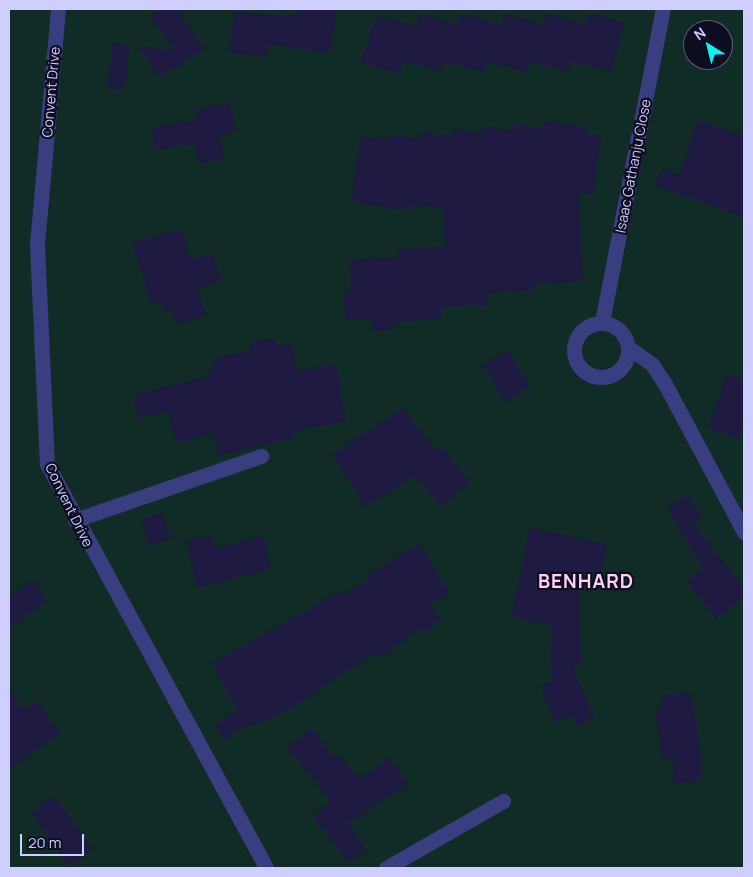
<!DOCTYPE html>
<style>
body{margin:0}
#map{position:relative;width:753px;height:877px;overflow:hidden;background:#0f0d21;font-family:Manrope,sans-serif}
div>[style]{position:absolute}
.green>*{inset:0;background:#112b27}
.building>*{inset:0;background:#1e1a42;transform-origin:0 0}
.minor>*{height:15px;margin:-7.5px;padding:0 7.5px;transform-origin:7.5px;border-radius:7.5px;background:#393e80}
.minor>.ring{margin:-7.5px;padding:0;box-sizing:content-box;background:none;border:15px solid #393e80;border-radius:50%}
span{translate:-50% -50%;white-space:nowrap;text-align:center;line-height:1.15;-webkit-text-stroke:4.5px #0f0d21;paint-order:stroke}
.street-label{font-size:14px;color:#cfceff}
.district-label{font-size:19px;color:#ffd0f3;font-weight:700;letter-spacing:1px}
.frame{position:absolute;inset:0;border:10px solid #cfceff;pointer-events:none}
.north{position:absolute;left:683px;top:20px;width:50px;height:50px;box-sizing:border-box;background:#0f0d21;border:1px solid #5c5a7a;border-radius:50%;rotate:324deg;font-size:14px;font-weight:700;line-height:20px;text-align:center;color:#cfceff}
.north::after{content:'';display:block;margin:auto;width:18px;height:22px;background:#02f7f5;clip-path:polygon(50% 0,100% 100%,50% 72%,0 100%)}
.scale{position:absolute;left:20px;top:834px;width:64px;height:22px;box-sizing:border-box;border:2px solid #cfceff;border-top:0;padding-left:6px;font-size:15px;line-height:18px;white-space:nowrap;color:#cfceff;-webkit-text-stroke:4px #0f0d21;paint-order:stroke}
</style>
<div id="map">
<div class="green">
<div style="clip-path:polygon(evenodd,9px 9px,744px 9px,744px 868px,9px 868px,9px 9px,693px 30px,723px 30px,723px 60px,693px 60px,693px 30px)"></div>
</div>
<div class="building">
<div style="clip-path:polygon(160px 9px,177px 9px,204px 49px,160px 77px,138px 46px,173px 50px,150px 15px)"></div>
<div style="clip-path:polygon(300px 9px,337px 9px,330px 53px,269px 44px,267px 57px,229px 52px,234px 11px,290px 17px,291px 14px,299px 15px)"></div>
<div style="clip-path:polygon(589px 13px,625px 23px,611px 71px,572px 61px,569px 72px,530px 61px,527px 72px,487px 61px,484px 72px,444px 62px,442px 71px,403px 61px,399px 73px,360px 63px,377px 16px,416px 26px,419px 14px,459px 24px,461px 14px,501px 25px,504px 14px,544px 24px,546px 14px,586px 24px)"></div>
<div style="left:113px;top:43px;width:17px;height:45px;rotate:7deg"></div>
<div style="clip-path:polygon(229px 102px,236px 131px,219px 136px,224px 158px,199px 164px,194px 144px,155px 150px,151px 127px,196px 120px,194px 111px)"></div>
<div style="clip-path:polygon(698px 120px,744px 136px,744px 217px,655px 186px,662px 168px,679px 175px)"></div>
<div style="clip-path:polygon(544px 121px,587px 127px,586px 134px,602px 136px,593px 195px,579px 193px,583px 282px,535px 284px,535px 290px,488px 293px,488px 305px,441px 307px,441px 319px,393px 322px,394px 330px,373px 331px,372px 319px,345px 320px,344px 291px,351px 291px,350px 260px,398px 257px,397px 249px,445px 247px,443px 209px,411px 204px,409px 211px,351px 201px,361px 136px,390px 140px,391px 135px,421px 139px,422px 132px,452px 136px,453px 129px,482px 134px,483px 126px,513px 131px,514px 123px,543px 128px)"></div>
<div style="clip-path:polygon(182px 229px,190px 259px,212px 252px,221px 281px,197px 288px,206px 315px,176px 324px,172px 310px,166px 312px,163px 302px,152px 305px,132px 243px)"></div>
<div style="clip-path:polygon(274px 338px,276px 346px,291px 343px,297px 371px,336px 364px,346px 421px,293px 431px,294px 438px,219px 455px,214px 433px,176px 443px,168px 411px,138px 418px,133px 395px,206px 377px,217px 357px,251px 351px,250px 343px)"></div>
<div style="left:508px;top:350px;width:43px;height:29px;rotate:59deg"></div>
<div style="clip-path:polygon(727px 374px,744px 380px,744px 421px,738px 438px,708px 428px)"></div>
<div style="clip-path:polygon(403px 408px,436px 451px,441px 446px,470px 482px,441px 506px,415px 475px,366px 507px,332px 455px)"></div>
<div style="clip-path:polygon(688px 495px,702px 517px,693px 523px,744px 589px,744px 597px,716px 619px,687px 581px,703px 568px,667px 508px)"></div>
<div style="left:163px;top:513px;width:27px;height:23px;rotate:73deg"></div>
<div style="clip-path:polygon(530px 528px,607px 544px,599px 576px,579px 572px,581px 665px,572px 665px,594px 719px,576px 726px,572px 715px,555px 722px,540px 686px,552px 682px,551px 625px,511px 617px)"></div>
<div style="clip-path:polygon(211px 535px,214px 548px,263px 536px,271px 569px,197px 588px,186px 541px)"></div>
<div style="clip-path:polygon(419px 544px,450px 593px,430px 605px,441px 619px,423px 634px,419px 629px,378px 658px,374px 652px,294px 707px,254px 726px,252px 723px,223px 739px,215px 725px,238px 711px,212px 664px,338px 592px,340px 596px,369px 579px,366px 575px)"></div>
<div style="clip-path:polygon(33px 580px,47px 600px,9px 628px,9px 598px)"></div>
<div style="clip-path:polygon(9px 688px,23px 709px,37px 700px,60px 734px,9px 769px)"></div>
<div style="clip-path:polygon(691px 692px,701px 753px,701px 781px,674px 783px,672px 757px,662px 759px,655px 711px,663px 710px,661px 696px)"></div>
<div style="clip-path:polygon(311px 728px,335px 758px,340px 755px,359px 778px,390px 758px,408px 784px,348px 823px,366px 850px,348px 862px,313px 816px,331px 801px,287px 748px)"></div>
<div style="left:55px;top:796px;width:66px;height:29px;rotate:55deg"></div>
</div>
<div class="minor">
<div style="left:58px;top:9px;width:237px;rotate:95.1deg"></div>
<div style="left:37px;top:245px;width:219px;rotate:87.4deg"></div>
<div style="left:47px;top:464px;width:460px;rotate:61.5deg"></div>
<div style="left:602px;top:322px;width:319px;rotate:-79deg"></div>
<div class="ring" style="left:574px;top:323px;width:39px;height:39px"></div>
<div style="left:629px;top:348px;width:28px;rotate:35deg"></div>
<div style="left:652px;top:364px;width:24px;rotate:57deg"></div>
<div style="left:665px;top:384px;width:168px;rotate:61.9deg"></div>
<div style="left:75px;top:520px;width:197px;rotate:-19deg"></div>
<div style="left:386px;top:868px;width:135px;rotate:-29.8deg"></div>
</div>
<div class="street-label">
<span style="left:51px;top:92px;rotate:-85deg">Convent Drive</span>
<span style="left:633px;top:166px;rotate:-79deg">Isaac Gathanju Close</span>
<span style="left:69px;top:505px;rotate:64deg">Convent Drive</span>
</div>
<div class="district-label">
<span style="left:586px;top:582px">BENHARD</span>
</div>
<div class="frame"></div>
<div class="north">N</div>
<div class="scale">20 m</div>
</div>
